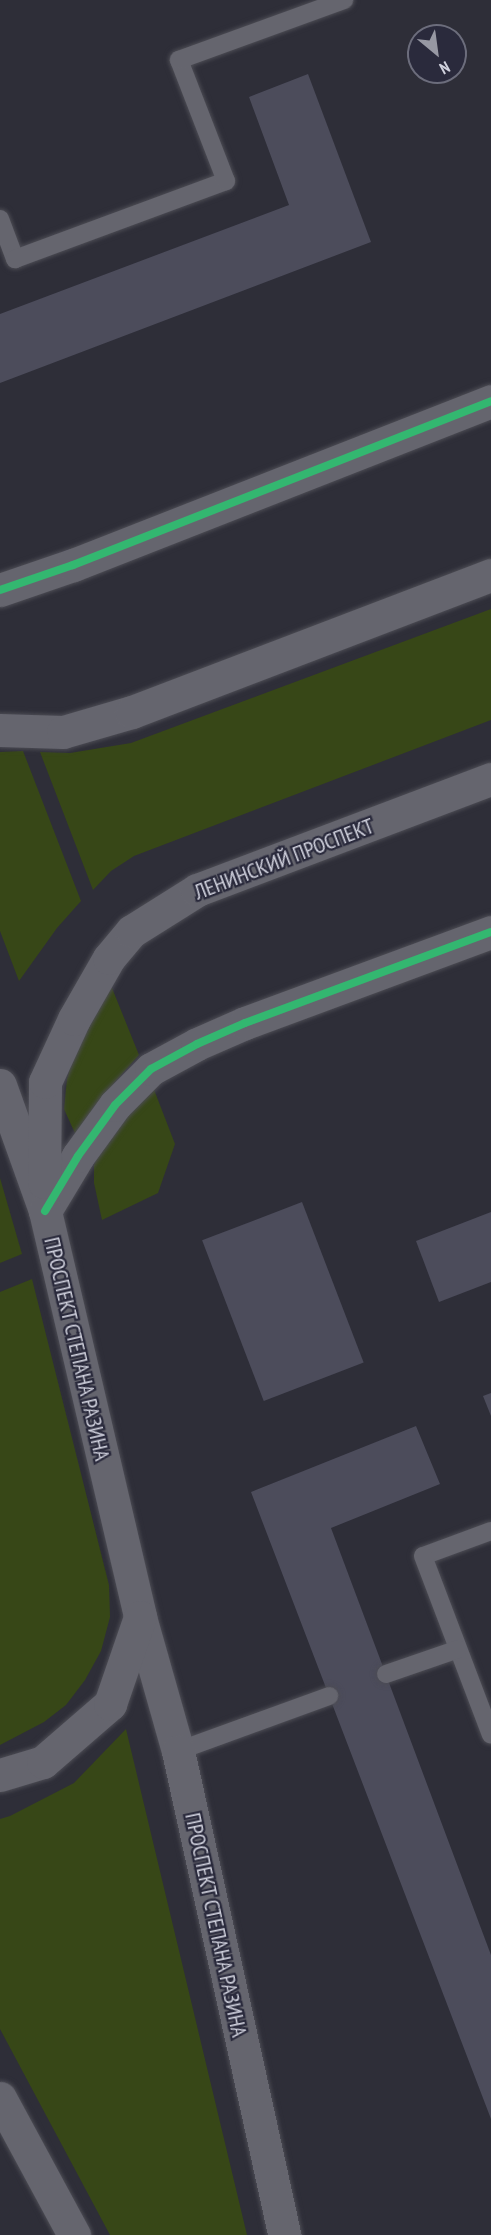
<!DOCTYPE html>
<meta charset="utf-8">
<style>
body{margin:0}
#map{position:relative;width:491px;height:2235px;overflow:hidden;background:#2e2e38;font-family:"PT Sans Narrow",sans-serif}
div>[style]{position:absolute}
.green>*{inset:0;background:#374717}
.building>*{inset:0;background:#4c4c5b;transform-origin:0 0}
.roads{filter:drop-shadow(0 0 2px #4c4c54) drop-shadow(0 0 2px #4c4c54)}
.lane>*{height:18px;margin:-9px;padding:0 9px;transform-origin:9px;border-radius:9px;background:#65656e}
.street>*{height:33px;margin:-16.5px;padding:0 16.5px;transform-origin:16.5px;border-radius:16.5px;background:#65656e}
.secondary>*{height:33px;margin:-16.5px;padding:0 16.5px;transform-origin:16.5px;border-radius:16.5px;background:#65656e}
.cycleway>*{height:8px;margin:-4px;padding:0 4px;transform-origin:4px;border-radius:4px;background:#33b770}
span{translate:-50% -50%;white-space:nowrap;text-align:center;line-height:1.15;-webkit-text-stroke:4.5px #2a2a3c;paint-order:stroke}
.street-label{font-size:22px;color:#d0d1dd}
.north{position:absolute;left:407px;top:24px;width:60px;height:60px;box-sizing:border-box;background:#2a2a3c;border:2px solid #6c6d7c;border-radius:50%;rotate:151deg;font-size:16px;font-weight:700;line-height:24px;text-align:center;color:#d0d1dd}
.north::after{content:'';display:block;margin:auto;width:21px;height:27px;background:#9798a3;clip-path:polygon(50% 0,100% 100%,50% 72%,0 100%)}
</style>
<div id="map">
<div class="green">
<div style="clip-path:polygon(491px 609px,491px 720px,134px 856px,111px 871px,93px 890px,40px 752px,70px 753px,131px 743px)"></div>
<div style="clip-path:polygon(23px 751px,81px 901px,57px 928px,19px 981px,0 931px,0 752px)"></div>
<div style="clip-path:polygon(110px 983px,139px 1055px,114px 1083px,79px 1142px,64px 1109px,67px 1079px,76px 1047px)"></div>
<div style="clip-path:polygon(153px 1087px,175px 1144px,158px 1193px,102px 1220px,94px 1183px,94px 1165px,100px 1147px)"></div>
<div style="clip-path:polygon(0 1178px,22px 1254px,0 1263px)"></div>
<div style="clip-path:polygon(32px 1279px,109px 1585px,110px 1617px,101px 1651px,85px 1680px,66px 1705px,44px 1722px,0 1745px,0 1292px)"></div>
<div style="clip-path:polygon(126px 1729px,247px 2235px,110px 2235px,0 2029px,0 1819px,10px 1816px,74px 1783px)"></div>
</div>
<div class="building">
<div style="clip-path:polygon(308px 74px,371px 242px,0 383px,0 314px,289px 205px,249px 97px)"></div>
<div style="left:302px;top:1202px;width:172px;height:107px;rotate:69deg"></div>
<div style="clip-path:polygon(491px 1212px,491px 1282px,439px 1302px,416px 1241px)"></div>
<div style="clip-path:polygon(491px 1393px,491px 1416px,483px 1396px)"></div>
<div style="clip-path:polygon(416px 1426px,440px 1484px,331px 1528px,491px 1955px,491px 2119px,251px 1492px)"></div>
</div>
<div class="roads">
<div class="lane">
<div style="left:0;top:219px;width:43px;rotate:69.4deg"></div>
<div style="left:15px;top:259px;width:225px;rotate:-20.3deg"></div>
<div style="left:226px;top:181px;width:130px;rotate:-111.2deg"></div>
<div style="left:179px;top:60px;width:176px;rotate:-20deg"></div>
<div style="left:491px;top:1531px;width:72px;rotate:159.8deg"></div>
<div style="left:423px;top:1556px;width:191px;rotate:69.2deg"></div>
<div style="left:386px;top:1674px;width:76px;rotate:-19.1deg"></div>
<div style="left:178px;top:1751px;width:161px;rotate:-20deg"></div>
</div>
<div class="street">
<div style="left:0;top:590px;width:77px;rotate:-18.9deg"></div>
<div style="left:73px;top:565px;width:449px;rotate:-21.4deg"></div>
<div style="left:45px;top:1211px;width:64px;rotate:-59deg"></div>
<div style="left:78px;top:1156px;width:63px;rotate:-54deg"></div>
<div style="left:115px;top:1105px;width:51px;rotate:-45deg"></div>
<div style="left:151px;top:1069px;width:52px;rotate:-28.5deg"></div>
<div style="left:197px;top:1044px;width:52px;rotate:-23.6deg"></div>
<div style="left:245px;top:1023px;width:262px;rotate:-20.3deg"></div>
</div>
<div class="secondary">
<div style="left:0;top:730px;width:63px;rotate:1.8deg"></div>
<div style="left:63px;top:732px;width:72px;rotate:-16.2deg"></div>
<div style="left:132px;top:712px;width:384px;rotate:-20.9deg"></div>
<div style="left:0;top:1085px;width:134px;rotate:70.3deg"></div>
<div style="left:45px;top:1211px;width:417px;rotate:76.8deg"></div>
<div style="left:140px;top:1617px;width:139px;rotate:74.2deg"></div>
<div style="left:178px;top:1751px;width:495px;rotate:77.6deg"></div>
<div style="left:44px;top:1182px;width:100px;rotate:-89.4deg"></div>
<div style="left:45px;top:1082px;width:69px;rotate:-65.3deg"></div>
<div style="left:74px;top:1019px;width:70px;rotate:-60.2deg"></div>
<div style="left:109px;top:958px;width:35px;rotate:-50deg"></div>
<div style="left:132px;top:931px;width:77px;rotate:-32.2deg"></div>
<div style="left:197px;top:890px;width:314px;rotate:-20.7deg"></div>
<div style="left:0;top:1775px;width:45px;rotate:-16.8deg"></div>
<div style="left:43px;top:1762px;width:89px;rotate:-40.9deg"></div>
<div style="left:110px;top:1704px;width:92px;rotate:-71deg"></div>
<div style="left:0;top:2098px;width:156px;rotate:61.6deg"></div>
</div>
</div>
<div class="cycleway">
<div style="left:0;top:590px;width:77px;rotate:-18.9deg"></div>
<div style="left:73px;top:565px;width:449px;rotate:-21.4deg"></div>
<div style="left:45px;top:1211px;width:64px;rotate:-59deg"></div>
<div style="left:78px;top:1156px;width:63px;rotate:-54deg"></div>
<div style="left:115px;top:1105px;width:51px;rotate:-45deg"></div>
<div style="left:151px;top:1069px;width:52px;rotate:-28.5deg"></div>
<div style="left:197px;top:1044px;width:52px;rotate:-23.6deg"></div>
<div style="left:245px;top:1023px;width:262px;rotate:-20.3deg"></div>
</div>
<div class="street-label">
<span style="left:284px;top:859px;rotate:-21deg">ЛЕНИНСКИЙ ПРОСПЕКТ</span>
<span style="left:77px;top:1349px;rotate:77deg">ПРОСПЕКТ СТЕПАНА РАЗИНА</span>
<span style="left:216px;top:1925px;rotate:78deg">ПРОСПЕКТ СТЕПАНА РАЗИНА</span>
</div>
<div class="north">N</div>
</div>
